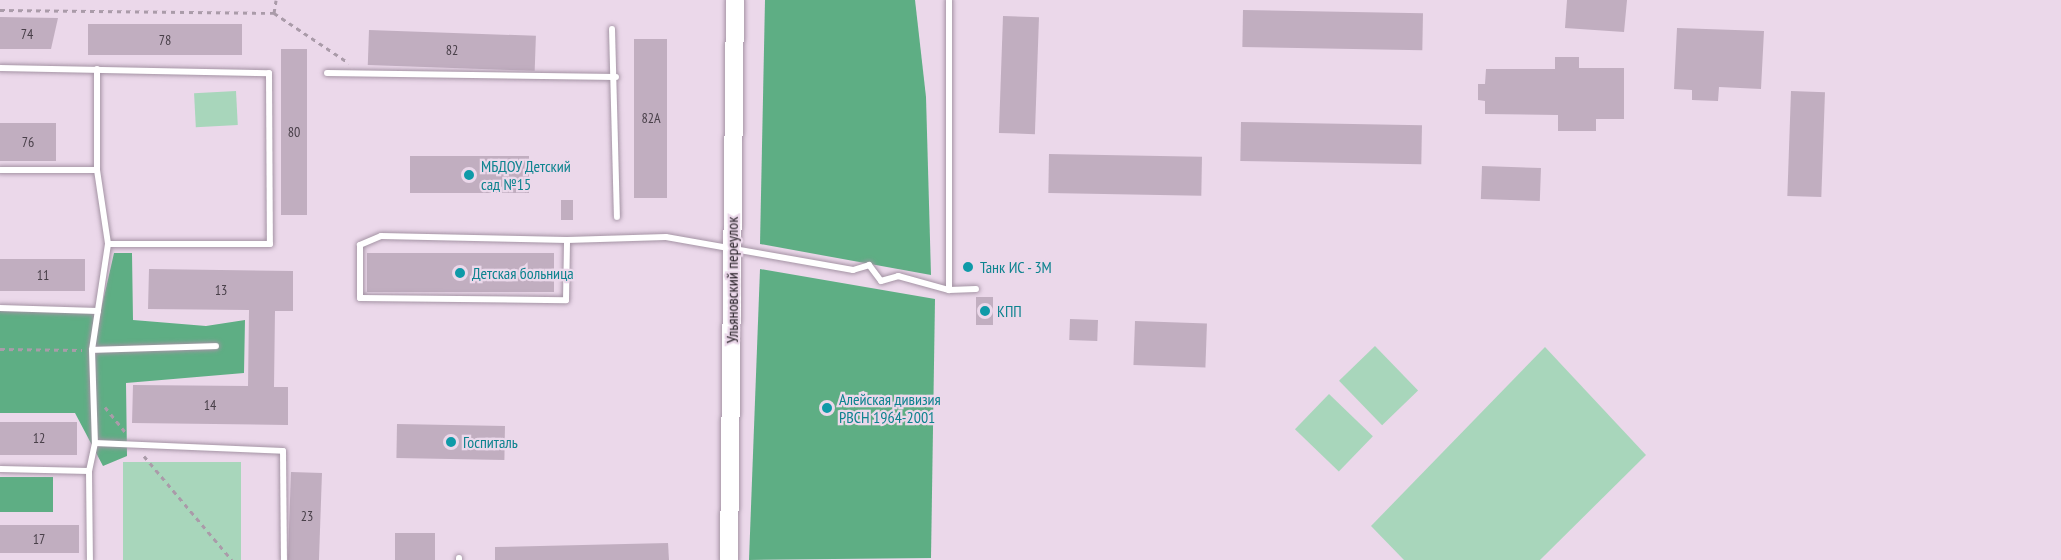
<!DOCTYPE html>
<meta charset="utf-8">
<style>
body{margin:0}
#map{position:relative;width:2061px;height:560px;overflow:hidden;background:#ebd8ea;font-family:"PT Sans Narrow",sans-serif}
div>[style]{position:absolute}
.green>*{inset:0;background:#a8d6bb;transform-origin:0 0}
.forest>*{inset:0;background:#5eae84;transform-origin:0 0}
.building>*{inset:0;background:#c1aec0;transform-origin:0 0}
.path>*{height:3px;margin-top:-1.5px;transform-origin:0;background:repeating-linear-gradient(90deg,#aa9ba9 0 4.5px,transparent 0 9px)}
.roads{filter:drop-shadow(0 0 2px #a493a4) drop-shadow(0 0 2px #a493a4)}
.service>*{height:6px;margin:-3px;padding:0 3px;transform-origin:3px;border-radius:3px;background:#fff}
.secondary>*{height:18px;margin:-9px;padding:0 9px;transform-origin:9px;border-radius:9px;background:#fff}
.dots>*{width:16px;height:16px;translate:-50% -50%;box-sizing:border-box;border:3px solid #ebd8ea;border-radius:50%}
span{translate:-50% -50%;white-space:nowrap;text-align:center;line-height:1.15;-webkit-text-stroke:4.5px #ebd8ea;paint-order:stroke}
.number-label{font-size:14px;color:#483f48}
.number-label span{-webkit-text-stroke-width:0}
.culture-label{font-size:16px;color:#0d838f}
.left{translate:0 -50%;text-align:left}
.street-label{font-size:16px;color:#201a20}
</style>
<div id="map">
<div class="green">
<div style="left:236px;top:91px;width:34px;height:42px;rotate:87deg"></div>
<div style="left:1375px;top:346px;width:62px;height:50px;rotate:46deg"></div>
<div style="clip-path:polygon(1545px 347px,1646px 455px,1540px 560px,1404px 560px,1371px 526px)"></div>
<div style="left:1329px;top:394px;width:61px;height:49px;rotate:44deg"></div>
<div style="left:123px;top:462px;width:118px;height:98px"></div>
</div>
<div class="forest">
<div style="clip-path:polygon(765px 0,915px 0,926px 97px,931px 275px,760px 244px)"></div>
<div style="clip-path:polygon(114px 253px,132px 253px,133px 320px,206px 326px,245px 320px,244px 373px,126px 383px,127px 456px,103px 466px,75px 413px,0 413px,0 309px,88px 313px,101px 310px)"></div>
<div style="clip-path:polygon(760px 269px,935px 299px,931px 558px,749px 560px)"></div>
<div style="left:0;top:477px;width:53px;height:35px"></div>
</div>
<div class="building">
<div style="clip-path:polygon(1567px 0,1627px 0,1624px 32px,1565px 28px)"></div>
<div style="left:1243px;top:10px;width:180px;height:37px;rotate:1deg"></div>
<div style="left:1003px;top:16px;width:36px;height:117px;rotate:2deg"></div>
<div style="clip-path:polygon(0 17px,58px 18px,51px 49px,0 49px)"></div>
<div style="left:88px;top:24px;width:154px;height:31px"></div>
<div style="clip-path:polygon(1677px 28px,1764px 31px,1761px 89px,1719px 87px,1718px 101px,1692px 100px,1692px 90px,1674px 89px)"></div>
<div style="left:369px;top:30px;width:167px;height:35px;rotate:2deg"></div>
<div style="left:634px;top:39px;width:33px;height:159px"></div>
<div style="left:281px;top:49px;width:26px;height:166px"></div>
<div style="clip-path:polygon(1555px 57px,1579px 57px,1579px 68px,1624px 68px,1624px 119px,1596px 119px,1596px 131px,1558px 131px,1558px 115px,1485px 114px,1485px 101px,1478px 100px,1478px 84px,1485px 84px,1486px 69px,1555px 69px)"></div>
<div style="left:1791px;top:91px;width:34px;height:105px;rotate:2deg"></div>
<div style="left:1241px;top:122px;width:181px;height:39px;rotate:1deg"></div>
<div style="left:0;top:123px;width:56px;height:38px"></div>
<div style="left:1049px;top:154px;width:153px;height:39px;rotate:1deg"></div>
<div style="left:410px;top:156px;width:119px;height:37px"></div>
<div style="left:1482px;top:166px;width:59px;height:33px;rotate:2deg"></div>
<div style="left:561px;top:200px;width:12px;height:20px"></div>
<div style="left:367px;top:253px;width:187px;height:39px"></div>
<div style="left:0;top:259px;width:85px;height:32px"></div>
<div style="clip-path:polygon(149px 269px,293px 271px,293px 311px,275px 311px,274px 387px,288px 387px,288px 425px,132px 423px,133px 385px,248px 386px,249px 310px,148px 309px)"></div>
<div style="left:976px;top:297px;width:17px;height:28px"></div>
<div style="left:1070px;top:319px;width:28px;height:21px;rotate:2deg"></div>
<div style="left:1135px;top:321px;width:72px;height:44px;rotate:2deg"></div>
<div style="left:0;top:422px;width:77px;height:33px"></div>
<div style="left:397px;top:424px;width:108px;height:34px;rotate:1deg"></div>
<div style="left:291px;top:472px;width:31px;height:88px;rotate:2deg"></div>
<div style="left:0;top:525px;width:79px;height:28px"></div>
<div style="left:435px;top:533px;width:27px;height:40px;rotate:90deg"></div>
<div style="clip-path:polygon(668px 543px,669px 560px,495px 560px,495px 547px)"></div>
</div>
<div class="path">
<div style="left:0;top:10px;width:274px;rotate:0.6deg"></div>
<div style="left:274px;top:13px;width:90px;rotate:33.7deg"></div>
<div style="left:274px;top:13px;width:13px;rotate:-81deg"></div>
<div style="left:0;top:349px;width:82px;rotate:0.7deg"></div>
<div style="left:105px;top:407px;width:35px;rotate:51deg"></div>
<div style="left:144px;top:456px;width:136px;rotate:49.8deg"></div>
</div>
<div class="roads">
<div class="service">
<div style="left:612px;top:29px;width:188px;rotate:88.5deg"></div>
<div style="left:0;top:68px;width:269px;rotate:1.1deg"></div>
<div style="left:269px;top:73px;width:171px;rotate:89.7deg"></div>
<div style="left:270px;top:244px;width:162px;rotate:180deg"></div>
<div style="left:108px;top:244px;width:107px;rotate:98.6deg"></div>
<div style="left:92px;top:350px;width:93px;rotate:88.2deg"></div>
<div style="left:95px;top:443px;width:29px;rotate:102deg"></div>
<div style="left:89px;top:471px;width:89px;rotate:89.4deg"></div>
<div style="left:97px;top:69px;width:101px;rotate:90deg"></div>
<div style="left:97px;top:170px;width:75px;rotate:81.5deg"></div>
<div style="left:327px;top:73px;width:289px;rotate:0.8deg"></div>
<div style="left:0;top:170px;width:97px"></div>
<div style="left:567px;top:240px;width:186px;rotate:-178.8deg"></div>
<div style="left:381px;top:236px;width:23px;rotate:157deg"></div>
<div style="left:360px;top:245px;width:53px;rotate:90deg"></div>
<div style="left:360px;top:298px;width:206px;rotate:0.6deg"></div>
<div style="left:566px;top:300px;width:60px;rotate:-89deg"></div>
<div style="left:567px;top:240px;width:99px;rotate:-1.7deg"></div>
<div style="left:666px;top:237px;width:190px;rotate:10deg"></div>
<div style="left:853px;top:270px;width:17px;rotate:-17deg"></div>
<div style="left:869px;top:265px;width:20px;rotate:53deg"></div>
<div style="left:881px;top:281px;width:18px;rotate:-16deg"></div>
<div style="left:898px;top:276px;width:53px;rotate:15.4deg"></div>
<div style="left:949px;top:290px;width:27px;rotate:-2deg"></div>
<div style="left:949px;top:290px;width:290px;rotate:-90deg"></div>
<div style="left:0;top:308px;width:98px;rotate:1.8deg"></div>
<div style="left:92px;top:350px;width:124px;rotate:-1.8deg"></div>
<div style="left:95px;top:443px;width:188px;rotate:2.4deg"></div>
<div style="left:283px;top:451px;width:109px;rotate:89.5deg"></div>
<div style="left:0;top:469px;width:89px;rotate:1.3deg"></div>
<div style="left:459px;top:560px;width:2px;rotate:-90deg"></div>
</div>
<div class="secondary">
<div style="left:729px;top:560px;width:560px;rotate:-89.39deg"></div>
</div>
</div>
<div class="dots">
<div style="left:469px;top:175px;background:#0f9aa8"></div>
<div style="left:968px;top:267px;background:#0f9aa8"></div>
<div style="left:460px;top:273px;background:#0f9aa8"></div>
<div style="left:985px;top:311px;background:#0f9aa8"></div>
<div style="left:827px;top:408px;background:#0f9aa8"></div>
<div style="left:451px;top:442px;background:#0f9aa8"></div>
</div>
<div class="number-label">
<span style="left:27px;top:34px">74</span>
<span style="left:165px;top:40px">78</span>
<span style="left:452px;top:50px">82</span>
<span style="left:651px;top:118px">82А</span>
<span style="left:294px;top:132px">80</span>
<span style="left:28px;top:142px">76</span>
<span style="left:43px;top:275px">11</span>
<span style="left:221px;top:290px">13</span>
<span style="left:210px;top:405px">14</span>
<span style="left:39px;top:438px">12</span>
<span style="left:307px;top:516px">23</span>
<span style="left:39px;top:539px">17</span>
</div>
<div class="culture-label">
<span class="left" style="left:481px;top:175px">МБДОУ Детский<br>сад №15</span>
<span class="left" style="left:980px;top:267px">Танк ИС - 3М</span>
<span class="left" style="left:472px;top:273px">Детская больница</span>
<span class="left" style="left:997px;top:311px">КПП</span>
<span class="left" style="left:839px;top:408px">Алейская дивизия<br>РВСН 1964-2001</span>
<span class="left" style="left:463px;top:442px">Госпиталь</span>
</div>
<div class="street-label">
<span style="left:732px;top:280px;rotate:-90deg">Ульяновский переулок</span>
</div>
</div>
